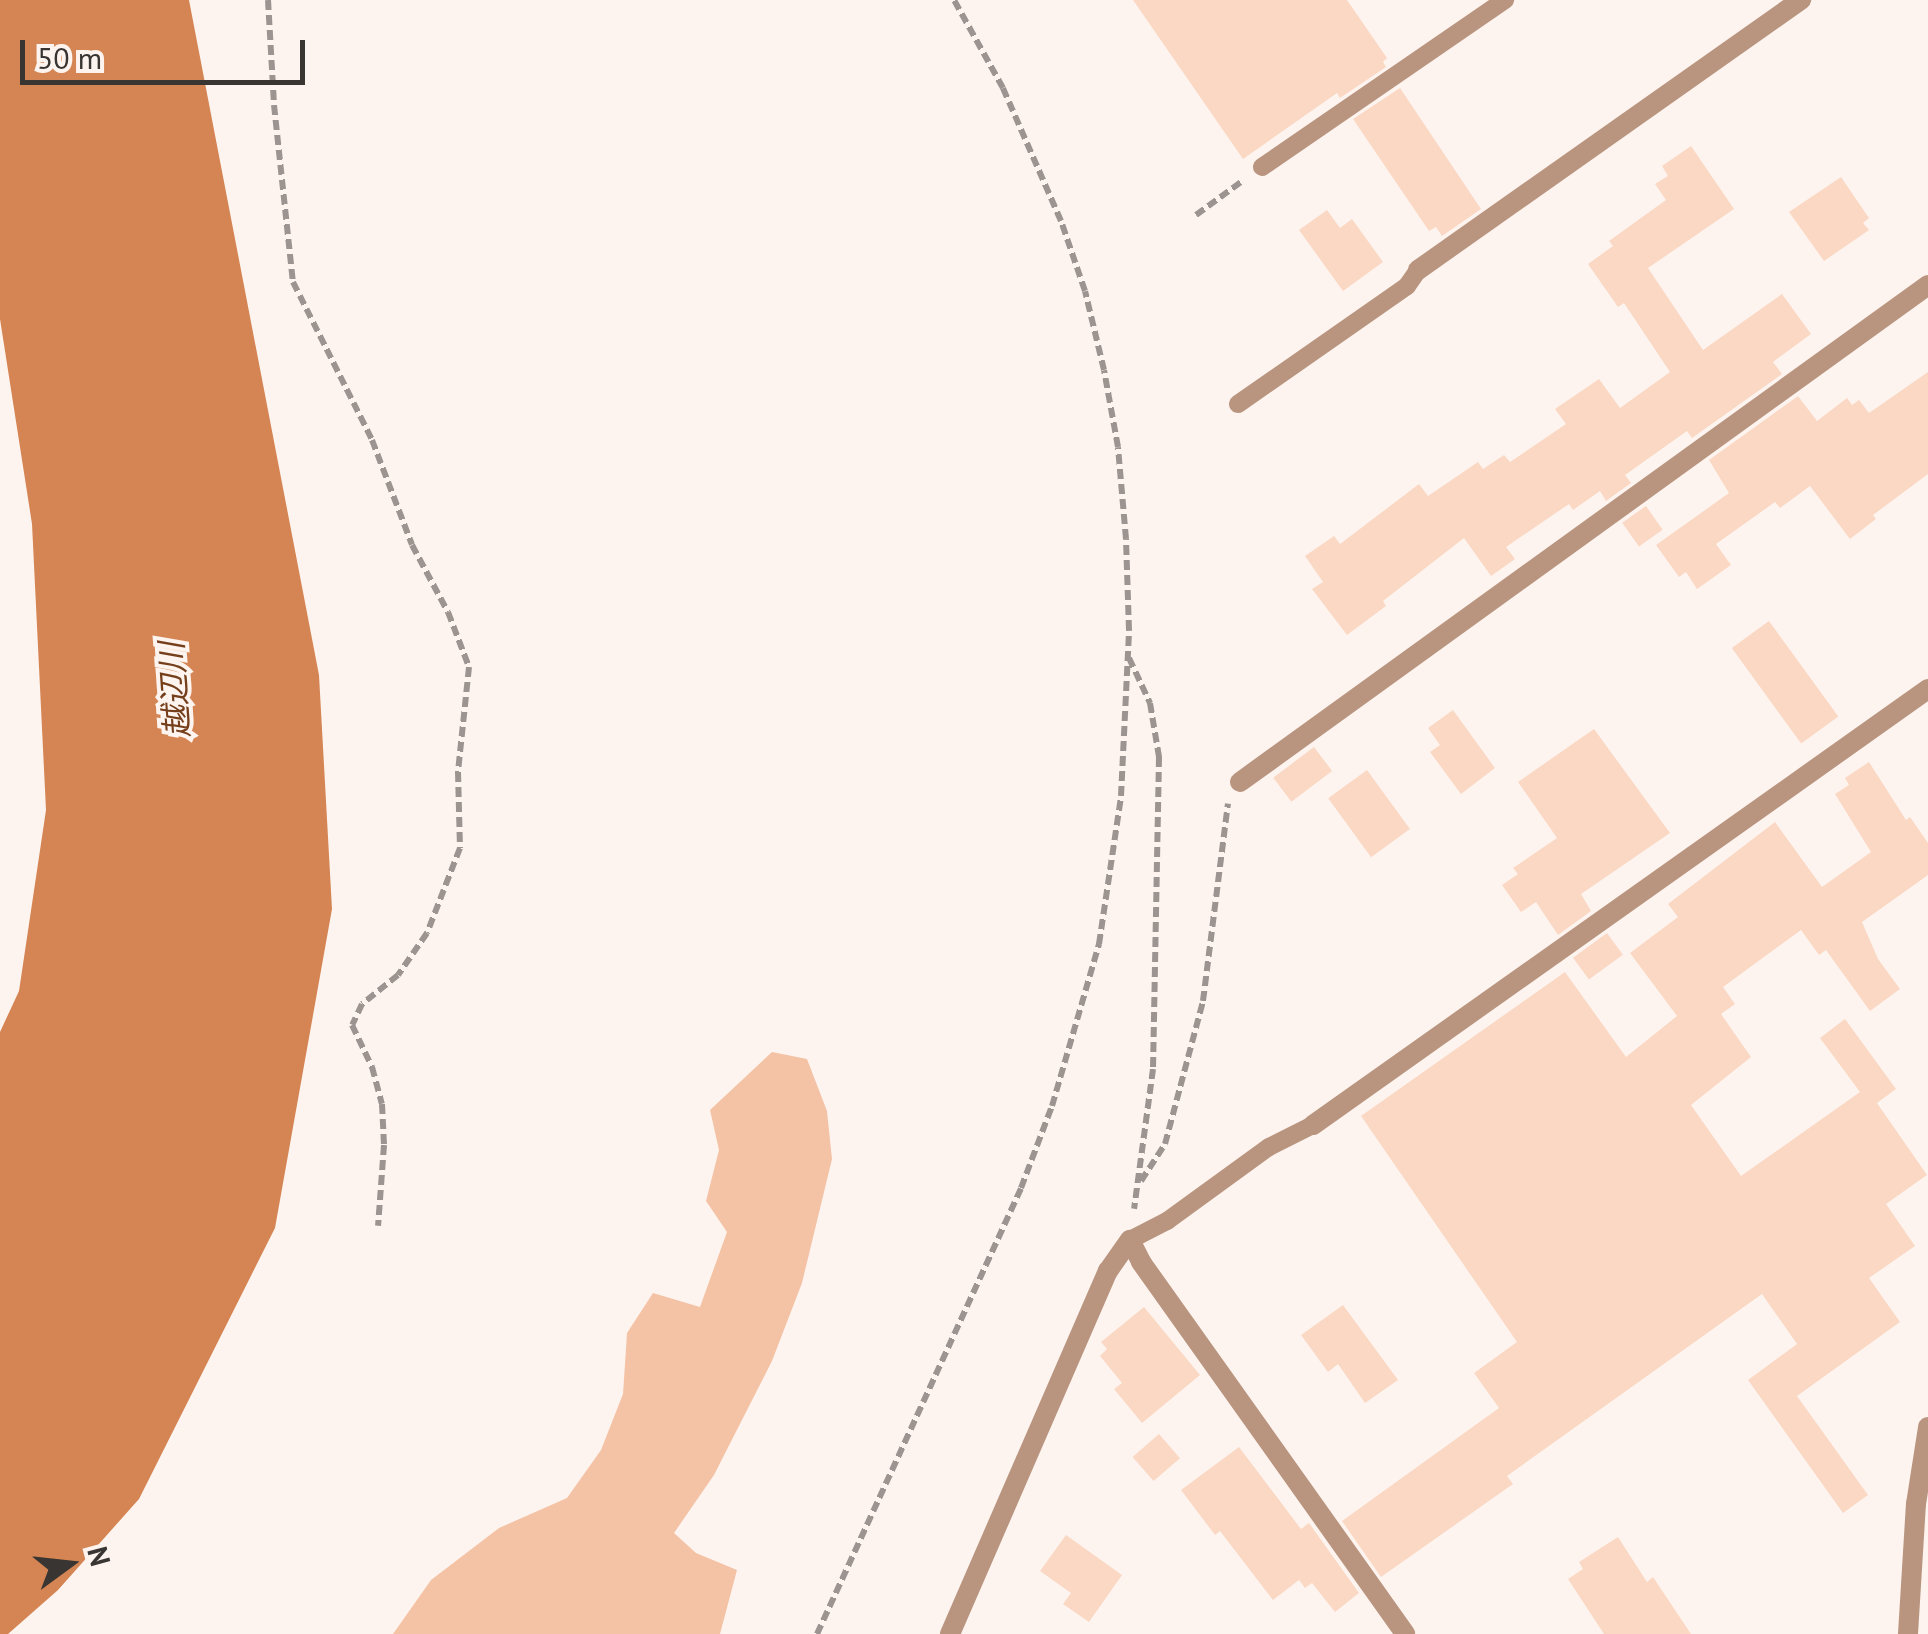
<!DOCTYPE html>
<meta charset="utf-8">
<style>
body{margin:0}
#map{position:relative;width:1928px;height:1634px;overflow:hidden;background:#fef4ef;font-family:"PT Sans","Noto Sans JP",sans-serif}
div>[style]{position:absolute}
.green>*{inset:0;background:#f4c3a6}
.water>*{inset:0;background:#d48553}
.building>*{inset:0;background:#fad8c4;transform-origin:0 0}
.path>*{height:6px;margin-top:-3px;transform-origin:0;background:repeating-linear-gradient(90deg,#9b9491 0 10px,transparent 0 15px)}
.lane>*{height:18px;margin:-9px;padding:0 9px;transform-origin:9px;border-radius:9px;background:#b99580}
.street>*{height:20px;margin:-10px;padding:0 10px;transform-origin:10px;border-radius:10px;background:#b99580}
span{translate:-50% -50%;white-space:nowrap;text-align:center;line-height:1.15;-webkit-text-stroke:8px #fef4ef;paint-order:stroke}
.water-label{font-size:32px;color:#753f1c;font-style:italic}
.north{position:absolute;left:20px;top:1514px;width:100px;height:100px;-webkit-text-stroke:8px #fef4ef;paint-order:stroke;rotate:75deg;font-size:28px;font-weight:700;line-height:40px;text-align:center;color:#383533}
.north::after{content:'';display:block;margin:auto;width:35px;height:45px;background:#383533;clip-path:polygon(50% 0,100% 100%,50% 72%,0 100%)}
.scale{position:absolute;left:20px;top:40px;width:285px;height:45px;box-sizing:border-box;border:5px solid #383533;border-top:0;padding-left:12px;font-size:30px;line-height:35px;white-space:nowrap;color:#383533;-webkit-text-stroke:8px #fef4ef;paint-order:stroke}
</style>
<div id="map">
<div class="green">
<div style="clip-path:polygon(772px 1052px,807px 1059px,827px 1111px,832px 1159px,802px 1283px,772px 1361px,714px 1475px,674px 1533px,696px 1553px,737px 1570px,720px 1634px,393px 1634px,431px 1580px,499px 1528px,567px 1498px,601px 1450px,623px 1394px,627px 1333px,653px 1293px,700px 1307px,727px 1232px,706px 1201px,719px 1150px,710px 1110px)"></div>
</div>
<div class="water">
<div style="clip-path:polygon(0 0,189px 0,319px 675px,332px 909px,275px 1228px,139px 1499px,58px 1590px,8px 1634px,0 1634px,0 1032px,19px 991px,46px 810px,32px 524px,0 319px)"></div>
</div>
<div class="building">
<div style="clip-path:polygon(1133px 0,1347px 0,1387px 58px,1383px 62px,1386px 67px,1340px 98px,1337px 93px,1243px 159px)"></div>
<div style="clip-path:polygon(1400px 88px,1481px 209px,1442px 236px,1436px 227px,1429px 231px,1353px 119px)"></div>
<div style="clip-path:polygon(1691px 146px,1734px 209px,1648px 268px,1703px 350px,1782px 294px,1811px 334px,1773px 362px,1782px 374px,1692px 438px,1687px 431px,1625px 475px,1631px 483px,1606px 501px,1600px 491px,1573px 510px,1569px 504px,1506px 547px,1515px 559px,1491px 576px,1464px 538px,1383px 601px,1386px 606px,1347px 635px,1312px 589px,1323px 582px,1305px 556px,1334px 536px,1340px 544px,1419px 484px,1428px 496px,1478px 462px,1483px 469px,1504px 455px,1510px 462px,1566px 424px,1555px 409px,1599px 379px,1620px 408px,1670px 372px,1624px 303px,1618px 307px,1588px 264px,1613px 246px,1609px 241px,1666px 200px,1655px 184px,1668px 176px,1662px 166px)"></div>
<div style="clip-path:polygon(1841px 177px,1869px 218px,1863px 223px,1869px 230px,1824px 261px,1789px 212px)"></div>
<div style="clip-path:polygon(1327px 210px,1340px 228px,1352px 219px,1383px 262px,1343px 291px,1299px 230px)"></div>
<div style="clip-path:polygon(1928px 372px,1928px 474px,1873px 515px,1876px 519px,1850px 539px,1810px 486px,1780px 508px,1775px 502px,1716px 544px,1731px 565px,1697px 589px,1686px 572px,1679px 577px,1656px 545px,1729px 493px,1709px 460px,1798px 396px,1817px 421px,1847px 398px,1852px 405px,1859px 400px,1869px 413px)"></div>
<div style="left:1646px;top:506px;width:29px;height:29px;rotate:55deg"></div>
<div style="left:1769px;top:621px;width:118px;height:46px;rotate:54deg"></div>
<div style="clip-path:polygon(1453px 710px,1495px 768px,1461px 794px,1430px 752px,1440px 745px,1428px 728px)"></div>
<div style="clip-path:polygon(1594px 729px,1670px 833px,1581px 894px,1591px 911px,1558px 935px,1536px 902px,1521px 912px,1502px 885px,1518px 874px,1513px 868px,1557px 838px,1518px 782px)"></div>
<div style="left:1314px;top:747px;width:30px;height:51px;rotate:53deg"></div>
<div style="clip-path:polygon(1869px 762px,1906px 820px,1910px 817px,1928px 843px,1928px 875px,1862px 922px,1878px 959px,1900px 989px,1870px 1011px,1826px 950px,1819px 955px,1801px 930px,1723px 987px,1735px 1004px,1721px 1014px,1751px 1057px,1691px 1105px,1741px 1176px,1860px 1092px,1820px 1038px,1845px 1019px,1896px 1089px,1877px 1103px,1927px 1175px,1886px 1204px,1915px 1246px,1869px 1278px,1900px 1322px,1797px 1396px,1868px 1495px,1843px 1513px,1748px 1380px,1797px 1344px,1762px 1294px,1507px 1476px,1513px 1484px,1381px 1577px,1342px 1521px,1499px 1408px,1474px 1373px,1517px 1342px,1361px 1116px,1565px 972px,1626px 1057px,1677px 1016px,1630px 953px,1678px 917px,1668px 904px,1775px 822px,1822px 887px,1871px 852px,1835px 794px,1849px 785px,1845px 778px)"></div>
<div style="left:1367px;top:770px;width:73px;height:48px;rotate:54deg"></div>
<div style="left:1607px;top:933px;width:27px;height:42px;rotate:54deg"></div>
<div style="clip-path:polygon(1343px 1305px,1398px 1380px,1365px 1403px,1338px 1364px,1328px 1372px,1301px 1335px)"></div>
<div style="clip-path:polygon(1144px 1307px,1200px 1375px,1142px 1423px,1114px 1389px,1122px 1383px,1100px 1356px,1107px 1349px,1101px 1342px)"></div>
<div style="left:1159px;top:1434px;width:32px;height:35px;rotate:49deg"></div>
<div style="clip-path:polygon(1239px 1447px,1301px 1529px,1309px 1523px,1359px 1593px,1335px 1612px,1312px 1583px,1305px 1588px,1299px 1580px,1273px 1600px,1220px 1531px,1215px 1535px,1181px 1490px)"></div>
<div style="clip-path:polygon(1066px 1535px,1122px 1575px,1089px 1622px,1063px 1604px,1071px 1593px,1040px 1571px)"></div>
<div style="clip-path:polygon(1618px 1537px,1647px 1582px,1653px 1577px,1691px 1634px,1604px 1634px,1568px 1579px,1583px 1569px,1579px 1562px)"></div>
</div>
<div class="path">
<div style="left:268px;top:0;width:105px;rotate:86.7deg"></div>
<div style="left:274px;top:105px;width:178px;rotate:83.9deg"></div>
<div style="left:293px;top:282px;width:177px;rotate:63.4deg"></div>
<div style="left:372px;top:440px;width:112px;rotate:69.1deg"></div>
<div style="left:412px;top:545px;width:76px;rotate:61.8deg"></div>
<div style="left:448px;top:612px;width:59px;rotate:69.1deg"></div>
<div style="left:469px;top:667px;width:106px;rotate:96deg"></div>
<div style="left:458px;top:772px;width:76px;rotate:88.5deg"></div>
<div style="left:460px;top:848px;width:91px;rotate:111.2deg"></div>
<div style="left:427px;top:933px;width:51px;rotate:124.6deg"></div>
<div style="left:398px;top:975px;width:46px;rotate:141.1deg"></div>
<div style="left:362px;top:1004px;width:23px;rotate:115deg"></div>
<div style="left:352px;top:1025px;width:47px;rotate:64.5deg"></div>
<div style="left:372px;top:1067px;width:38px;rotate:75deg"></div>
<div style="left:382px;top:1104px;width:41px;rotate:87.2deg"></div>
<div style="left:384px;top:1145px;width:81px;rotate:94.2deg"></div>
<div style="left:1196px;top:215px;width:56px;rotate:-36.3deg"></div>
<div style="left:1129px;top:658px;width:50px;rotate:65deg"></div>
<div style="left:1150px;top:703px;width:55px;rotate:80.5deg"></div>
<div style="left:1159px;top:757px;width:312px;rotate:91.1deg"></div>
<div style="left:1153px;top:1069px;width:141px;rotate:97.7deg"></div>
<div style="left:1141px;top:1181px;width:44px;rotate:-57deg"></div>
<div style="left:1165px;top:1144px;width:148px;rotate:-75.1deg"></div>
<div style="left:1203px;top:1001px;width:199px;rotate:-82.8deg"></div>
<div style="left:817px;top:1634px;width:490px;rotate:-65.4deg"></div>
<div style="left:1021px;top:1188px;width:88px;rotate:-69.3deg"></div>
<div style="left:1052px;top:1106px;width:169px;rotate:-73.8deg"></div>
<div style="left:1099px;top:944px;width:150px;rotate:-81.5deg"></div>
<div style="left:1121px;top:796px;width:166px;rotate:-87.2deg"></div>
<div style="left:1129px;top:630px;width:91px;rotate:-91.9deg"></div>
<div style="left:1126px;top:539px;width:92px;rotate:-95deg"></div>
<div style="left:1118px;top:447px;width:78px;rotate:-100.3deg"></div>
<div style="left:1104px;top:370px;width:81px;rotate:-103.5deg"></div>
<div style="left:1085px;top:291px;width:74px;rotate:-108.9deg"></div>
<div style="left:1061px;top:221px;width:145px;rotate:-113.6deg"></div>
<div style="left:1003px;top:88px;width:101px;rotate:-119.1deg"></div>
</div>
<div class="lane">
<div style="left:1262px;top:167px;width:295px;rotate:-34.5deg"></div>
<div style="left:1238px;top:404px;width:206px;rotate:-34.9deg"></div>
<div style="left:1407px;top:286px;width:19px;rotate:-55deg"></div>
<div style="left:1130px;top:1240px;width:42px;rotate:-27.2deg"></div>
<div style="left:1167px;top:1221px;width:126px;rotate:-36deg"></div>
<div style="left:1269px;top:1147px;width:49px;rotate:-26.6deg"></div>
</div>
<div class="street">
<div style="left:1418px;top:270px;width:469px;rotate:-35.2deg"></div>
<div style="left:1240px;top:782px;width:849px;rotate:-35.84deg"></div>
<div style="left:1313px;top:1125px;width:754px;rotate:-35.33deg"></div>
<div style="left:950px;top:1634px;width:396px;rotate:-66.5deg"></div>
<div style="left:1108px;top:1271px;width:38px;rotate:-55deg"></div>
<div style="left:1130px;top:1240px;width:25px;rotate:63deg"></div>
<div style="left:1141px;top:1262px;width:456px;rotate:54.6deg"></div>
<div style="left:1908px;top:1634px;width:130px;rotate:-86.5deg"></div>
<div style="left:1916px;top:1504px;width:78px;rotate:-81.1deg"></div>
</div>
<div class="water-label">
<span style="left:174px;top:690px;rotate:-94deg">越辺川</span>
</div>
<div class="north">N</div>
<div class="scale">50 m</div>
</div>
